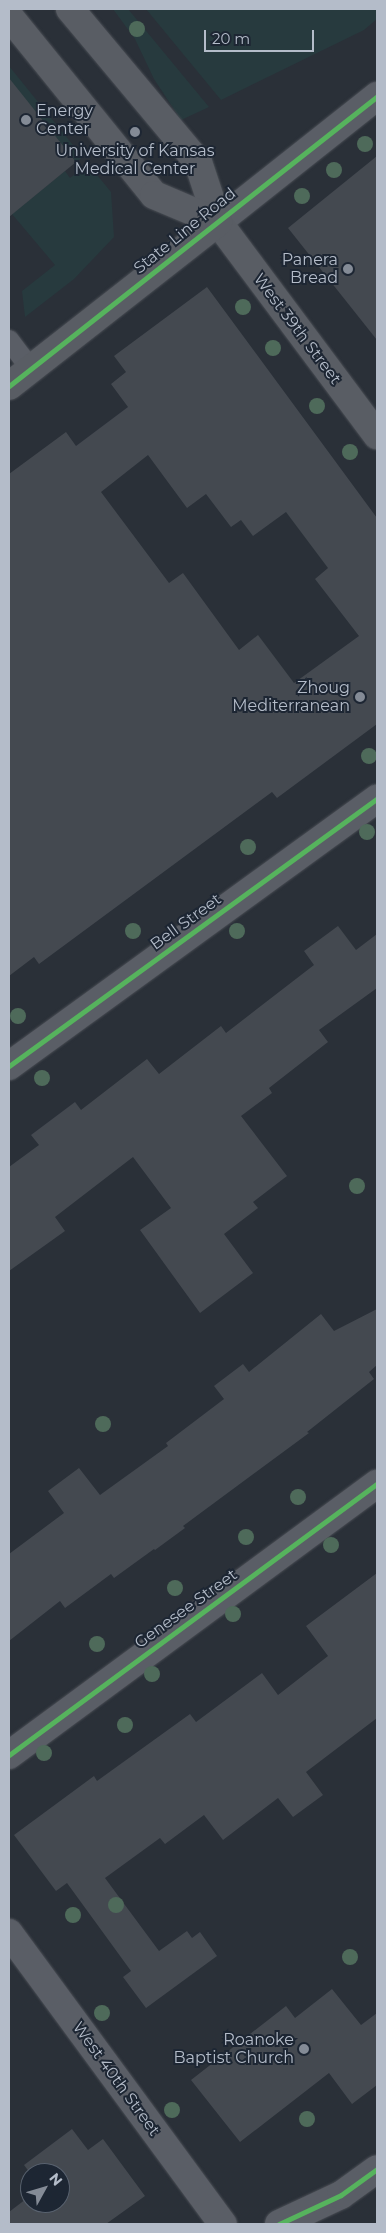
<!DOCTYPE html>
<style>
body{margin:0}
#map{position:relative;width:386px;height:2233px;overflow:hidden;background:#2a3038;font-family:Montserrat,sans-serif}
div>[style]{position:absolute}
.green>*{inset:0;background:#273a3e;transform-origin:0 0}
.building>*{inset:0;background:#444950}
.roads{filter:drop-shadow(0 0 1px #484c53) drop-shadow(0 0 1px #484c53)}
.lane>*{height:20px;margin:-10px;padding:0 10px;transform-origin:10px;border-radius:10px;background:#5a5e66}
.street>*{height:28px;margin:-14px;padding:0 14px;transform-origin:14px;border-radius:14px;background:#5a5e66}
.secondary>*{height:28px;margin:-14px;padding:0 14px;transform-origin:14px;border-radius:14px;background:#595d64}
.cycleway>*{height:5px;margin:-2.5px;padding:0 2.5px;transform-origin:2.5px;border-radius:2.5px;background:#56b35d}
.trees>*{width:16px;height:16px;margin:-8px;border-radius:50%;background:#4e6a5a}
.dots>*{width:14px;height:14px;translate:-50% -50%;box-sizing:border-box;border:2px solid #1d2633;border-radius:50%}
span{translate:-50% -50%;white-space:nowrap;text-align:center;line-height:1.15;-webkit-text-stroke:4px #1d2633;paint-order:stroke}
.poi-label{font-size:16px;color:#b4bcc9}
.left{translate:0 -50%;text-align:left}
.right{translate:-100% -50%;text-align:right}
.street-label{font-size:16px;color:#b4bcc9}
.frame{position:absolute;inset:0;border:10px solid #b4bcc9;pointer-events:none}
.north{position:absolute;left:20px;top:2163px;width:50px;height:50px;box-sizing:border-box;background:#1d2633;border:1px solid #59626f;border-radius:50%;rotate:51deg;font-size:14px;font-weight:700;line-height:20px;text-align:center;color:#b4bcc9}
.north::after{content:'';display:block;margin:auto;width:18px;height:22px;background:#848b96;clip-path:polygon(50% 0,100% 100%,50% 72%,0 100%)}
.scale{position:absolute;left:204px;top:30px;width:110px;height:22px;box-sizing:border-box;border:2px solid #b4bcc9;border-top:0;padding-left:6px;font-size:15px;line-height:18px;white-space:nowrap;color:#b4bcc9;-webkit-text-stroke:4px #1d2633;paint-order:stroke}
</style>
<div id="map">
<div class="green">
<div style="clip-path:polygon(113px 9px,128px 9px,209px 107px,181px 120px,154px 79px,135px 39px)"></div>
<div style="clip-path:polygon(146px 9px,377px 9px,377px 19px,364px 30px,221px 100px)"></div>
<div style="left:9px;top:66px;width:117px;height:12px;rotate:51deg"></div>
<div style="clip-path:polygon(88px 164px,111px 192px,114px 237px,74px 279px,25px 317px,22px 291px,55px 265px,12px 214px,65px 171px,70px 178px)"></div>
</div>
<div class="building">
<div style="clip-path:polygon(9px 78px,76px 162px,9px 217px)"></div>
<div style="clip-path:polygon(377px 156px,377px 340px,288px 228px)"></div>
<div style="clip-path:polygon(evenodd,207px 287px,377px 518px,377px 724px,277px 798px,272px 792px,39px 964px,34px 957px,9px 976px,9px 474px,66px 432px,76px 446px,128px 407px,111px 384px,126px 372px,114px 356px,207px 287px,148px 455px,187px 508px,206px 494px,231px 527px,241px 520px,253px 536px,286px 512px,328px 568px,315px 579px,359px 636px,294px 683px,258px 635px,239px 650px,183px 573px,169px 583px,101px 492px,148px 455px)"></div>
<div style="clip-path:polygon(338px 926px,356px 950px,377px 934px,377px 988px,319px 1030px,328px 1042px,269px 1088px,272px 1093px,241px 1116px,287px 1176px,253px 1202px,258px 1208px,224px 1234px,253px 1273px,200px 1313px,140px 1230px,171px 1208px,133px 1157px,55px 1217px,65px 1231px,9px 1271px,9px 1167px,39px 1145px,31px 1135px,75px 1102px,81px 1110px,147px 1059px,159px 1074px,221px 1026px,226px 1033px,314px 965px,304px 951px)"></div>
<div style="clip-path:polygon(377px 1309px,377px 1365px,369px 1372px,374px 1379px,307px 1432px,309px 1433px,183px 1526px,185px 1528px,155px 1550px,154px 1549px,114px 1578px,111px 1574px,65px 1608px,60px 1601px,9px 1641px,9px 1554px,64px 1513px,48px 1491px,79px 1468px,100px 1495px,168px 1446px,166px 1443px,224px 1399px,214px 1386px,243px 1364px,249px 1372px,321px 1314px,334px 1331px)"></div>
<div style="clip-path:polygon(377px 1573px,377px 1718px,306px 1772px,323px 1795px,293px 1817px,278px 1798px,223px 1840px,204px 1815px,165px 1844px,160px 1838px,105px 1878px,159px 1951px,187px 1931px,192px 1938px,200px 1932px,217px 1956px,146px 2008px,123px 1977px,131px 1971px,67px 1883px,56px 1891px,14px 1835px,94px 1776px,97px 1781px,190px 1714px,196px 1722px,262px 1673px,278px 1695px,328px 1656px,306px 1626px)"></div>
<div style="clip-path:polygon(332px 1989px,361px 2025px,377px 2013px,377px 2085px,352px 2104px,329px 2073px,240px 2142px,191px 2080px,286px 2006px,295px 2018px)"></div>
<div style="clip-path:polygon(72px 2129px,88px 2150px,103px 2139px,145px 2196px,106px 2224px,9px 2224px,9px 2212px,30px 2196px,30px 2203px,60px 2203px,60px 2173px,30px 2173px,24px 2165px)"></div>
</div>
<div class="roads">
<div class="lane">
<div style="left:9px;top:340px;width:36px;rotate:53deg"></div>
</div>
<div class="street">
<div style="left:218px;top:222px;width:203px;rotate:-38.4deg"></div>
<div style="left:9px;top:1066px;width:455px;rotate:-36deg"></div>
<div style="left:9px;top:1755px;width:457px;rotate:-36.4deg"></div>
<div style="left:9px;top:1933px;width:361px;rotate:53.7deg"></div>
<div style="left:279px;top:2224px;width:68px;rotate:-25.1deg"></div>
<div style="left:341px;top:2195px;width:44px;rotate:-35.8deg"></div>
</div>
<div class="secondary">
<div style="left:70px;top:9px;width:199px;rotate:50.1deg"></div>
<div style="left:198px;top:162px;width:63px;rotate:71.6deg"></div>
<div style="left:218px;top:222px;width:266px;rotate:53.3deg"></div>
<div style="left:9px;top:16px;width:230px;rotate:51deg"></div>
<div style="left:154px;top:195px;width:69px;rotate:22.9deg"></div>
<div style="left:9px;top:386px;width:266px;rotate:-38.1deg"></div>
</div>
</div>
<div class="cycleway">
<div style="left:9px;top:386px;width:469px;rotate:-38.2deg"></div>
<div style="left:9px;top:1066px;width:455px;rotate:-36deg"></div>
<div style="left:9px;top:1755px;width:457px;rotate:-36.4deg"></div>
<div style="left:279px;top:2224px;width:68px;rotate:-25.1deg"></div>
<div style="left:341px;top:2195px;width:44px;rotate:-35.8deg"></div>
</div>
<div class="trees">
<div style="left:137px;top:29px"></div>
<div style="left:365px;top:144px"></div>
<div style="left:334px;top:170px"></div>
<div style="left:302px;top:196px"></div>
<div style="left:243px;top:307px"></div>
<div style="left:273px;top:348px"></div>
<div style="left:317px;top:406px"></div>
<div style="left:350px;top:452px"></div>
<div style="left:369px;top:756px"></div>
<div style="left:367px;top:832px"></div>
<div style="left:248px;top:847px"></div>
<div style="left:133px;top:931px"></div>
<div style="left:237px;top:931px"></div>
<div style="left:18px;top:1016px"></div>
<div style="left:42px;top:1078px"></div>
<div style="left:357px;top:1186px"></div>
<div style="left:103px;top:1424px"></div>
<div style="left:298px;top:1497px"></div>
<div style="left:246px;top:1537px"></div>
<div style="left:331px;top:1545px"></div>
<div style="left:175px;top:1588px"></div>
<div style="left:233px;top:1614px"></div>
<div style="left:97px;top:1644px"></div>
<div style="left:152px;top:1674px"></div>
<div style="left:125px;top:1725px"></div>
<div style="left:44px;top:1753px"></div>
<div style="left:116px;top:1905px"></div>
<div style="left:73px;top:1915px"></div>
<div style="left:350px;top:1957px"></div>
<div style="left:102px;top:2013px"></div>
<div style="left:172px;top:2110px"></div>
<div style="left:307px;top:2119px"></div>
</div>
<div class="dots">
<div style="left:26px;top:120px;background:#848b96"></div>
<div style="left:135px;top:132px;background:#848b96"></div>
<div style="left:348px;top:269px;background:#848b96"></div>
<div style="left:360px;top:697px;background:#848b96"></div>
<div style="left:304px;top:2049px;background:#848b96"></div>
</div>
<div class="poi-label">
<span class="left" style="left:36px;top:120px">Energy<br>Center</span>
<span style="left:135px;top:160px">University of Kansas<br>Medical Center</span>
<span class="right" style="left:338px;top:269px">Panera<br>Bread</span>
<span class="right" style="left:350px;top:697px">Zhoug<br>Mediterranean</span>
<span class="right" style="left:294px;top:2049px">Roanoke<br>Baptist Church</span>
</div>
<div class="street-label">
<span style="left:185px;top:231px;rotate:-39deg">State Line Road</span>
<span style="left:297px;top:329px;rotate:53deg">West 39th Street</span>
<span style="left:186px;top:922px;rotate:-36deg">Bell Street</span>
<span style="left:186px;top:1609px;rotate:-36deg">Genesee Street</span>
<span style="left:116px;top:2079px;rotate:54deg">West 40th Street</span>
</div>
<div class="frame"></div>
<div class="north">N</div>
<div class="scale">20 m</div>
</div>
